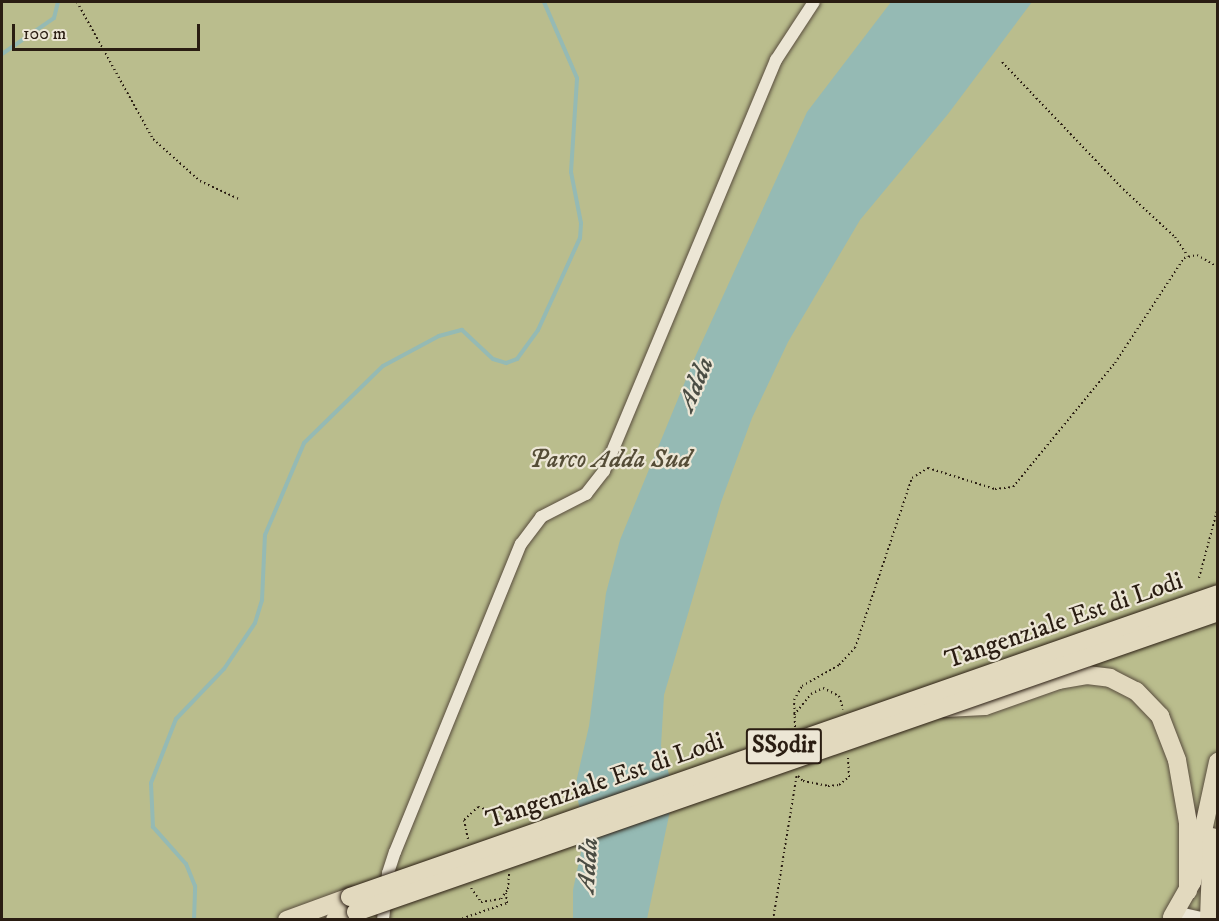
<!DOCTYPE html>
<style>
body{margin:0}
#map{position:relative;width:1219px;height:921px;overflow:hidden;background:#e2d9be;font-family:"IM FELL DW Pica",serif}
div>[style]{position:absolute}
.green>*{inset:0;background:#babd8d;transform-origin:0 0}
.water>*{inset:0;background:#95bab4}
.stream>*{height:4px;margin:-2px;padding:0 2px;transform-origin:2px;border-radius:2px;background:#95bab4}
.path>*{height:2px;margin-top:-1px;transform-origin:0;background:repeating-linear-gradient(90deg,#2a1d12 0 1.5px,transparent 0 4.5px)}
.roads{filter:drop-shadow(0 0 2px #584c3d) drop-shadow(0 0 2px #584c3d)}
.minor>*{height:12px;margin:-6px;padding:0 6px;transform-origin:6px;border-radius:6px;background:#ece6d5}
.highway>*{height:18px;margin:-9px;padding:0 9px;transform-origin:9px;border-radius:9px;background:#e2d9be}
.path-bridge>*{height:2px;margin-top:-1px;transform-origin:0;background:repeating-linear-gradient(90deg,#2a1d12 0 1.5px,transparent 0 4.5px)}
.bridges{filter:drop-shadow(0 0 2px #2a1d12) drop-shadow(0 0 2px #2a1d12)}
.highway-bridge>*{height:18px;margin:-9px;padding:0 9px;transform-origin:9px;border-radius:9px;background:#e2d9be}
span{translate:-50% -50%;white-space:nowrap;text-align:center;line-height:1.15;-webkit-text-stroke:4.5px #ece6d5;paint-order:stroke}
.shield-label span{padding:2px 4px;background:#ece6d5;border:2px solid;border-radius:4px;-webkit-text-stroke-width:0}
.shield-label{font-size:24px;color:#2a1d12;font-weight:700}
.park-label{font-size:26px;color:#554d37;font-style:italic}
.street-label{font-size:26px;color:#2a1d12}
.water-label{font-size:27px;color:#4a4c43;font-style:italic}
.frame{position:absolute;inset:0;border:3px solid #2a1d12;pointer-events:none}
.scale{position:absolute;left:12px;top:24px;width:188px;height:27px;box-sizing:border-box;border:3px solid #2a1d12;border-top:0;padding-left:8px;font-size:18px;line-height:21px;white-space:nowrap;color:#2a1d12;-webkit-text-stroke:4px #ece6d5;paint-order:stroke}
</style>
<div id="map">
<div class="green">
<div style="left:2px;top:2px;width:1215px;height:918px"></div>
</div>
<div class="water">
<div style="clip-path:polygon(891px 2px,1032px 2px,948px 114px,860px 220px,788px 342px,752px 418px,721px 502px,664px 695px,661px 746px,674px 792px,647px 919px,573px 920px,573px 890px,585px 833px,575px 787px,589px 726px,606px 593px,620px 540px,696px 355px,807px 112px)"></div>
</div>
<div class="stream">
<div style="left:2px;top:54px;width:63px;rotate:-34.7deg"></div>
<div style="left:54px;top:18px;width:16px;rotate:-76deg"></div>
<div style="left:194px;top:920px;width:34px;rotate:-88deg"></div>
<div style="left:195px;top:886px;width:24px;rotate:-112deg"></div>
<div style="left:186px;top:864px;width:50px;rotate:-131.7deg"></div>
<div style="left:153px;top:827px;width:44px;rotate:-92.6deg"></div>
<div style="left:151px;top:783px;width:69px;rotate:-68.7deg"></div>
<div style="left:176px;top:719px;width:69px;rotate:-46.2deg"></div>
<div style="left:224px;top:669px;width:55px;rotate:-56deg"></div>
<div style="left:255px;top:623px;width:24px;rotate:-73deg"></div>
<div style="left:262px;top:600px;width:65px;rotate:-87.4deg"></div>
<div style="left:265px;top:535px;width:100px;rotate:-67deg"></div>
<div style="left:304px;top:443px;width:110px;rotate:-44.3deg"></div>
<div style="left:383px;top:366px;width:64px;rotate:-28.2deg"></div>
<div style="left:439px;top:336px;width:24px;rotate:-15deg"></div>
<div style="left:462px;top:330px;width:42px;rotate:43.1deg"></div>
<div style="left:493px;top:359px;width:14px;rotate:17deg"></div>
<div style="left:506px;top:363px;width:12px;rotate:-20deg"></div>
<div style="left:517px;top:359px;width:36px;rotate:-54deg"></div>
<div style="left:538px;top:330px;width:101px;rotate:-65.5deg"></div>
<div style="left:580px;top:238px;width:15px;rotate:-86deg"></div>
<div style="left:581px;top:223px;width:52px;rotate:-101.1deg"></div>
<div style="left:571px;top:172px;width:94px;rotate:-86.3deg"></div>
<div style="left:577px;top:78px;width:83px;rotate:-113.5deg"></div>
</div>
<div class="path">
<div style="left:77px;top:2px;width:157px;rotate:61deg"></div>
<div style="left:153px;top:139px;width:63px;rotate:41.8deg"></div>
<div style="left:200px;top:181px;width:43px;rotate:24.8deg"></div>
<div style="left:1002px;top:62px;width:175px;rotate:46.4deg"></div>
<div style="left:1123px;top:189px;width:71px;rotate:42.7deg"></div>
<div style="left:1175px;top:237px;width:23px;rotate:56deg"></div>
<div style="left:1199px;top:578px;width:73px;rotate:-75deg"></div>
<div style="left:794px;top:715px;width:27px;rotate:-51deg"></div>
<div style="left:811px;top:694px;width:13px;rotate:-27deg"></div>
<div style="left:823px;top:688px;width:18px;rotate:27deg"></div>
<div style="left:839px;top:696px;width:14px;rotate:73deg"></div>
<div style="left:795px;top:727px;width:27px;rotate:-92deg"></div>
<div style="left:794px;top:700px;width:16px;rotate:-60deg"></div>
<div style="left:802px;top:686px;width:43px;rotate:-29.6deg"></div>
<div style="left:839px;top:665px;width:23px;rotate:-47deg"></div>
<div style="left:855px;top:648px;width:179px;rotate:-71.5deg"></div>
<div style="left:912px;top:478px;width:19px;rotate:-32deg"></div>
<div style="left:928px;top:468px;width:70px;rotate:17.4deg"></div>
<div style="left:995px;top:489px;width:18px;rotate:-6deg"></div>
<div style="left:1013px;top:487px;width:161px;rotate:-50.6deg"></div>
<div style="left:1115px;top:363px;width:126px;rotate:-56.7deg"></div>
<div style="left:1184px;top:258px;width:13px;rotate:-13deg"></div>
<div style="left:1197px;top:255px;width:24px;rotate:30deg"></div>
<div style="left:798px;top:776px;width:7px;rotate:45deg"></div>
<div style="left:803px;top:781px;width:25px;rotate:11deg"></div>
<div style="left:468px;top:839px;width:19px;rotate:-102deg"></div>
<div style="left:464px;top:820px;width:19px;rotate:-43deg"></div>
<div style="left:478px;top:807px;width:20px;rotate:15deg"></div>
<div style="left:497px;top:812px;width:16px;rotate:72deg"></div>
<div style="left:501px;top:899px;width:12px;rotate:-55deg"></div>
<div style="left:508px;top:889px;width:15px;rotate:-86deg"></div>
<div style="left:458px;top:920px;width:52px;rotate:-19.1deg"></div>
<div style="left:507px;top:903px;width:10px;rotate:-96deg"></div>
<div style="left:773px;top:920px;width:148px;rotate:-80.7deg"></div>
</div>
<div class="roads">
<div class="minor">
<div style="left:1169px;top:919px;width:16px;rotate:-18deg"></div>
<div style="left:1184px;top:914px;width:27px;rotate:13deg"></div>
<div style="left:383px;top:920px;width:47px;rotate:-83.9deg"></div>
<div style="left:388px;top:873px;width:22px;rotate:-72deg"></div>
<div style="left:395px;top:852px;width:333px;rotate:-67.8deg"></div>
<div style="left:521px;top:544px;width:34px;rotate:-53deg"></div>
<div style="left:541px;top:517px;width:51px;rotate:-27.1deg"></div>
<div style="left:586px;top:494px;width:29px;rotate:-52deg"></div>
<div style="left:604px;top:471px;width:446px;rotate:-67.3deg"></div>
<div style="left:776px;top:60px;width:69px;rotate:-56.8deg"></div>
</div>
<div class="highway">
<div style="left:945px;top:708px;width:40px;rotate:-2.9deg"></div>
<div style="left:985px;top:706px;width:78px;rotate:-19.4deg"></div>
<div style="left:1059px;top:680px;width:28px;rotate:-10deg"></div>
<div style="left:1087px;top:675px;width:23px;rotate:7deg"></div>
<div style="left:1110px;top:678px;width:29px;rotate:27deg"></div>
<div style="left:1136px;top:691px;width:35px;rotate:46deg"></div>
<div style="left:1160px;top:716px;width:47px;rotate:68.9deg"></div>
<div style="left:1177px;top:760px;width:64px;rotate:80.1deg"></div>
<div style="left:1188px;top:823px;width:68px;rotate:90deg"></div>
<div style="left:1172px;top:917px;width:40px;rotate:-60.3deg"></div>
<div style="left:1192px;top:882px;width:123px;rotate:-77.8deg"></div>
<div style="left:1209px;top:919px;width:82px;rotate:-87.9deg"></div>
<div style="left:287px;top:920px;width:67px;rotate:-20.1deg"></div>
<div style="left:335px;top:920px;width:22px;rotate:-21deg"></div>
</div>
</div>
<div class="path-bridge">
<div style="left:828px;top:786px;width:11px;rotate:-5deg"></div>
<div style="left:839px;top:785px;width:13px;rotate:-39deg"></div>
<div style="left:849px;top:777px;width:19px;rotate:-93deg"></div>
<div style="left:471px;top:888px;width:17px;rotate:54deg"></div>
<div style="left:481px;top:902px;width:20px;rotate:-9deg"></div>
</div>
<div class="bridges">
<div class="highway-bridge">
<div style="left:350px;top:897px;width:919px;rotate:-19.24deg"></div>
<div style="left:356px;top:912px;width:913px;rotate:-19.19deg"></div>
</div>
</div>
<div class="shield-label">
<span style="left:784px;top:746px">SS9dir</span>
</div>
<div class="park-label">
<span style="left:610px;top:460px">Parco Adda Sud</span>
</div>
<div class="street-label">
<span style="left:1064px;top:621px;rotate:-19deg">Tangenziale Est di Lodi</span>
<span style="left:605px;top:781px;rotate:-19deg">Tangenziale Est di Lodi</span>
</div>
<div class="water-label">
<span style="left:696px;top:384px;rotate:-67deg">Adda</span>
<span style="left:588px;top:865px;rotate:-86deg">Adda</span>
</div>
<div class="frame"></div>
<div class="scale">100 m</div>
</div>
